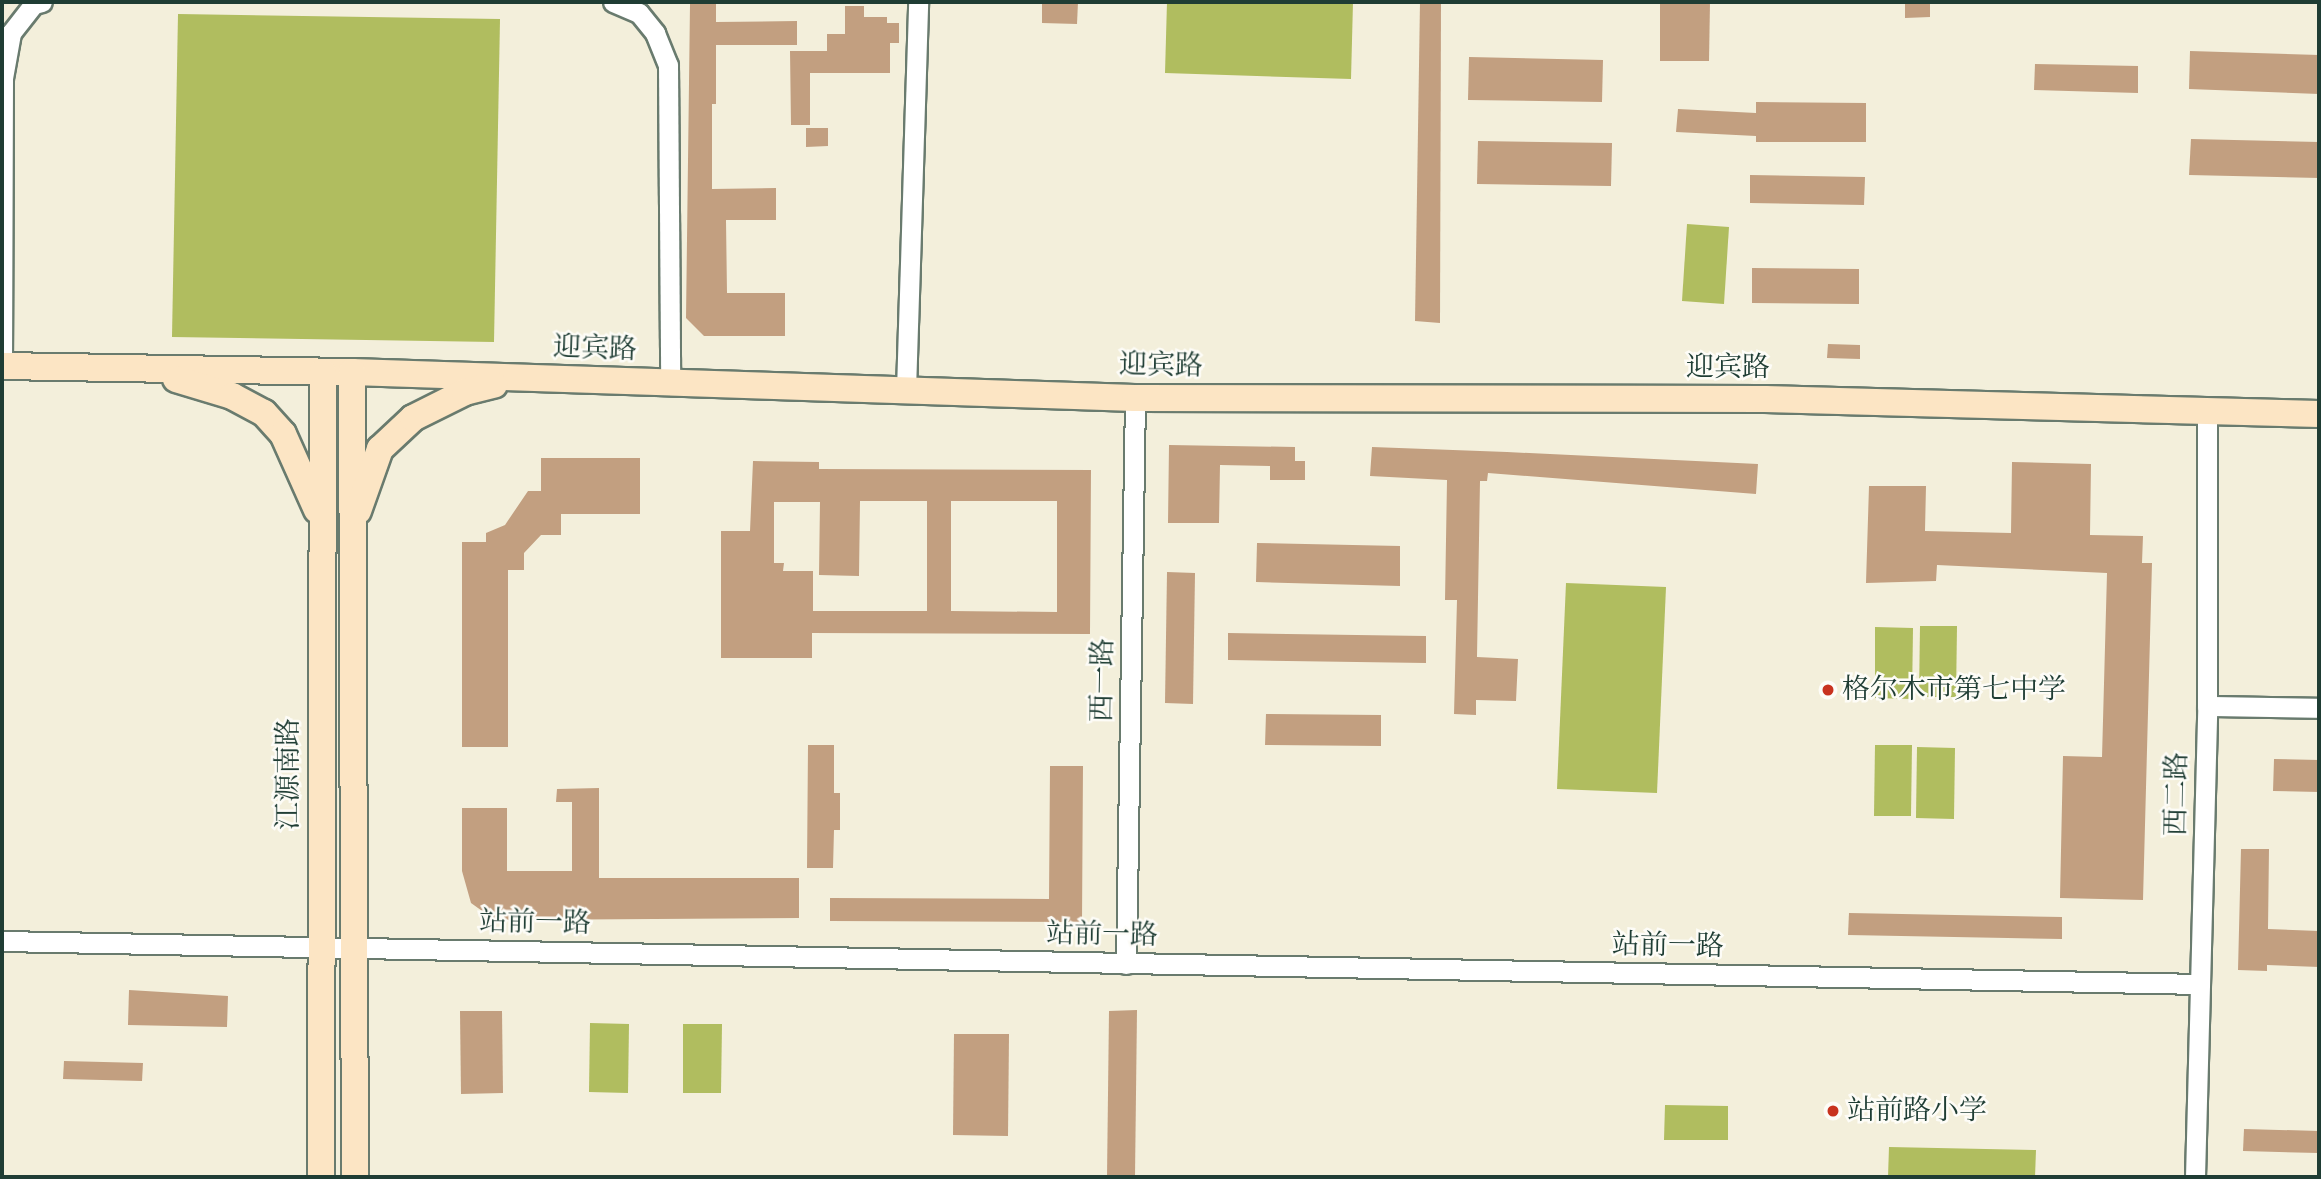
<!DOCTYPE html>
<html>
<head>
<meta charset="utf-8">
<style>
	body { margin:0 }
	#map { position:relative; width:2321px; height:1179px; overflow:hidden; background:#f3efdb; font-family:"IM FELL DW Pica","Noto Serif SC",serif }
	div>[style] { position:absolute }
	.green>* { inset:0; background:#b0bd5f }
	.building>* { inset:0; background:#c29f80 }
	.roads { filter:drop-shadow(2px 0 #697b6e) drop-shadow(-2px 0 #697b6e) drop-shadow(0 2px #697b6e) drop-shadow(0 -2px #697b6e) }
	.minor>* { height:19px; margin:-9.5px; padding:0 9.5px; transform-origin:9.5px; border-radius:9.5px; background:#fff }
	.secondary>* { height:26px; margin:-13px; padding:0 13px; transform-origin:13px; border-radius:13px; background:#fce5c4 }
	.dots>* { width:19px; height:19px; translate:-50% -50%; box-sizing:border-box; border:4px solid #fdfcf7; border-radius:50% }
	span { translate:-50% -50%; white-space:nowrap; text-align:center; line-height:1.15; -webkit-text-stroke:5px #fdfcf7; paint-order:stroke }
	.street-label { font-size:28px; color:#1f3d34 }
	.poi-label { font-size:28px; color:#1f3d34 }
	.left { translate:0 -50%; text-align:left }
	.frame { position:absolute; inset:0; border:4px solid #1f3d34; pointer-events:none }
</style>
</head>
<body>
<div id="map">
	<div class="green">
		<i style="clip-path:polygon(1167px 2px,1353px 2px,1351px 79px,1165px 73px)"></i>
		<i style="clip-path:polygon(178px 14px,500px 19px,494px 342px,172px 337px)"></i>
		<i style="clip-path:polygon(1687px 224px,1729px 227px,1724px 304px,1682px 301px)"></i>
		<i style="clip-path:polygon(1566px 583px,1666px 587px,1657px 793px,1557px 789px)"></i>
		<i style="clip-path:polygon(1920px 626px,1957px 626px,1956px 697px,1919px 697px)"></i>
		<i style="clip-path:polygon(1875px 627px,1913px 628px,1912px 699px,1875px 698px)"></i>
		<i style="clip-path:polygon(1875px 745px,1912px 745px,1911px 816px,1874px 816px)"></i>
		<i style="clip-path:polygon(1917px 747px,1955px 748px,1954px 819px,1916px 818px)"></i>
		<i style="clip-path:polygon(590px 1023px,629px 1024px,628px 1093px,589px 1092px)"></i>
		<i style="clip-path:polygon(683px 1024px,722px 1024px,721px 1093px,683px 1093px)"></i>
		<i style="clip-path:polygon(1665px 1105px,1728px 1106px,1728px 1140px,1664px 1140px)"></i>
		<i style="clip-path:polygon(1889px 1147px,2036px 1150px,2035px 1177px,1888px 1177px)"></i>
	</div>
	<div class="building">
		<i style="clip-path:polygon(1042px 2px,1078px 2px,1077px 24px,1042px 23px)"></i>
		<i style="clip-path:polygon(1420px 2px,1441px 2px,1440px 323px,1415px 321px)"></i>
		<i style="clip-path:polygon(1660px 2px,1710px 2px,1709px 61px,1660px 61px)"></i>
		<i style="clip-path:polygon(1905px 2px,1930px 2px,1930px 17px,1905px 18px)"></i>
		<i style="clip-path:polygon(716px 3px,716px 22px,797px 21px,797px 45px,716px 45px,716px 104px,712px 104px,712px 189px,776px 188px,776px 220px,726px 220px,727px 293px,785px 293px,785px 336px,704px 336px,686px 318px,690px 4px)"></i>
		<i style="clip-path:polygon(845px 6px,864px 6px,864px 17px,887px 17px,887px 23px,899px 23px,899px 43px,890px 43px,890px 73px,810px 73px,810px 125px,791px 125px,790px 51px,827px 51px,827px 34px,845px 34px)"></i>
		<i style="clip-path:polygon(2190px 51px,2319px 55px,2319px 94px,2189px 89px)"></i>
		<i style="clip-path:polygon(1469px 57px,1603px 60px,1602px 102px,1468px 100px)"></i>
		<i style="clip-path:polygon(2035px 64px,2138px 66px,2138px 93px,2034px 90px)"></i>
		<i style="clip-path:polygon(1756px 102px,1866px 103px,1866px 142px,1756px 142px,1756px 136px,1676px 132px,1678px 109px,1756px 113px)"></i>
		<i style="clip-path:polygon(806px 128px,828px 128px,828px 146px,806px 147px)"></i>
		<i style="clip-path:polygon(2191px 139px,2319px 142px,2319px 178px,2189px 175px)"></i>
		<i style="clip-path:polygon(1478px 141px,1612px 143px,1611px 186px,1477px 184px)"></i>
		<i style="clip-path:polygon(1750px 175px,1865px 177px,1864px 205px,1750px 203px)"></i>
		<i style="clip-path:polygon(1752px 268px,1859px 269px,1859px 304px,1752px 303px)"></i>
		<i style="clip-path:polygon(1828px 344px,1860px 345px,1860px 359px,1827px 358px)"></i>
		<i style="clip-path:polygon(1169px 445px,1295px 447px,1295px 461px,1305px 461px,1305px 480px,1270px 480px,1270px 466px,1220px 465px,1219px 523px,1168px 523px)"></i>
		<i style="clip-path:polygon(1372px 447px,1507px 452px,1758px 464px,1756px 494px,1488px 473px,1487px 481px,1480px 481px,1477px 657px,1518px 659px,1516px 701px,1476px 700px,1476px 715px,1454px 714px,1457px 600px,1445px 600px,1447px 480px,1370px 476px)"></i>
		<i style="clip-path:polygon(541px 458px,640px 458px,640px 514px,561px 514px,561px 535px,541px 535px,524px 553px,524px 570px,508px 570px,508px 747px,462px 747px,462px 542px,486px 542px,486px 533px,505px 525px,528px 491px,541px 491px)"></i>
		<i style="clip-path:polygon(evenodd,753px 461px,819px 462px,819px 469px,1091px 470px,1090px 634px,812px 633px,812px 658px,721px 658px,721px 531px,750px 531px,753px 461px,860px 501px,927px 501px,927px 611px,813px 611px,813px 571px,783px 571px,784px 563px,774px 563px,774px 502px,820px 502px,819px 575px,859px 576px,860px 501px,753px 461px,951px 501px,1057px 501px,1057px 612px,951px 611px,951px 501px)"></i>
		<i style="clip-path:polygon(2012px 462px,2091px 464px,2090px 535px,2143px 536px,2142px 563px,2152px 563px,2143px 900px,2060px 898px,2063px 756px,2102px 757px,2107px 573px,1937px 565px,1936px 581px,1866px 583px,1869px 486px,1926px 486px,1925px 531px,2011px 533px)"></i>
		<i style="clip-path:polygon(1257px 543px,1400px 546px,1400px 586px,1256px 582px)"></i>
		<i style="clip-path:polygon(1167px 572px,1195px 573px,1193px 704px,1165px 703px)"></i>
		<i style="clip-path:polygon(1228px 633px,1426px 636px,1426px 663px,1228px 660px)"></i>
		<i style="clip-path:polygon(1266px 714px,1381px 715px,1381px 746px,1265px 745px)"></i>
		<i style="clip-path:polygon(808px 745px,834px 745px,834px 793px,840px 793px,840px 830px,834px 830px,833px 868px,807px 868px)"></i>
		<i style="clip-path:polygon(2274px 759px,2319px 760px,2319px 792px,2273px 791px)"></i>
		<i style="clip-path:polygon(1050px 766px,1083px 766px,1082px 922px,830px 921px,830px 898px,1049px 899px)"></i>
		<i style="clip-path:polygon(599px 788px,599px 878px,799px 878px,799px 918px,508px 920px,492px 918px,471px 903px,462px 871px,462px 808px,507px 808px,507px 871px,572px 871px,572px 802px,556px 802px,557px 789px)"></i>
		<i style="clip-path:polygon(2241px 849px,2269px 849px,2268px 929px,2319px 931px,2319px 967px,2267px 965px,2267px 971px,2238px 970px)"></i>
		<i style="clip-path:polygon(1849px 913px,2062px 917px,2062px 939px,1848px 935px)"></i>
		<i style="clip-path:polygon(129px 990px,228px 996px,227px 1027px,128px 1025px)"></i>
		<i style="clip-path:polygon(1137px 1010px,1135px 1177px,1107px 1177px,1109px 1011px)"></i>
		<i style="clip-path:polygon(460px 1011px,502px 1011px,503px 1093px,461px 1094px)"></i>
		<i style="clip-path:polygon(954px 1034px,1009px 1034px,1008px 1136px,953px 1135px)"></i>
		<i style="clip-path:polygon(64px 1061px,143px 1063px,142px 1081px,63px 1079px)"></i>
		<i style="clip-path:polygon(2244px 1129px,2319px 1131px,2318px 1153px,2243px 1151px)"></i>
	</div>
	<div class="roads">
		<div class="minor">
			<i style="left:613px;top:2px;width:28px;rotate:23deg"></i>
			<i style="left:639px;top:13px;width:26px;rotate:51deg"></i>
			<i style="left:655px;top:33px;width:35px;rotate:68deg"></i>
			<i style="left:668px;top:65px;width:317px;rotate:89.6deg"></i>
			<i style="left:2px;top:366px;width:288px;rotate:-89.8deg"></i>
			<i style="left:3px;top:78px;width:46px;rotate:-79.9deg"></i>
			<i style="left:11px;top:33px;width:37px;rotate:-52deg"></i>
			<i style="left:34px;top:4px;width:8px;rotate:-14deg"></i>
			<i style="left:906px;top:390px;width:388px;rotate:-88.2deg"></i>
			<i style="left:2207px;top:706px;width:112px;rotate:1deg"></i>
			<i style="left:2px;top:941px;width:2198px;rotate:1.12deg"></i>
			<i style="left:1126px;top:964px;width:566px;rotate:-89.09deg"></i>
			<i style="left:2195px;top:1177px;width:471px;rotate:-88.5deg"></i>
			<i style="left:2207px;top:706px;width:294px;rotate:-90deg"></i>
		</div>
		<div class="secondary">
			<i style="left:2px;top:366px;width:350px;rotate:1deg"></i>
			<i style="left:352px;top:372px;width:783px;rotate:1.9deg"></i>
			<i style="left:1135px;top:398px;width:630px;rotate:0.09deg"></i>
			<i style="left:1765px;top:399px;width:554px;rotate:1.55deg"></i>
			<i style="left:352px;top:372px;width:805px;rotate:89.79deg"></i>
			<i style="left:176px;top:379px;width:59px;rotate:16.9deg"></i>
			<i style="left:232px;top:396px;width:36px;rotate:28deg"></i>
			<i style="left:264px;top:413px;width:28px;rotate:48deg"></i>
			<i style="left:283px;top:434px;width:83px;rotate:65.9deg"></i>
			<i style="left:358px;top:511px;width:66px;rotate:-70.5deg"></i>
			<i style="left:380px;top:449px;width:45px;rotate:-43.2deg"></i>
			<i style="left:413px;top:418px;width:58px;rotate:-26.6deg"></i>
			<i style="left:465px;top:392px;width:30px;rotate:-14deg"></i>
			<i style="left:321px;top:1177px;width:805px;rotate:-89.86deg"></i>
		</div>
	</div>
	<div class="dots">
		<i style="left:1828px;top:690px;background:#c8321e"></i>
		<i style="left:1833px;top:1111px;background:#c8321e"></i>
	</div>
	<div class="street-label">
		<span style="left:595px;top:349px;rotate:2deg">迎宾路</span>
		<span style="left:1161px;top:366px;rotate:1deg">迎宾路</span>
		<span style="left:1728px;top:368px">迎宾路</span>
		<span style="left:1103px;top:680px;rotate:-89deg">西一路</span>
		<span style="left:289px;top:774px;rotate:-90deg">江源南路</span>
		<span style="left:2177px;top:794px;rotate:-89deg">西二路</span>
		<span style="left:535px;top:923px;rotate:1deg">站前一路</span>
		<span style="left:1102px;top:935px;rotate:1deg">站前一路</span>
		<span style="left:1668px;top:946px;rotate:1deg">站前一路</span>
	</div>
	<div class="poi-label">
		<span class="left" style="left:1842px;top:690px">格尔木市第七中学</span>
		<span class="left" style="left:1847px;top:1111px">站前路小学</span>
	</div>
	<div class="frame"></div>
</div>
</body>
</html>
